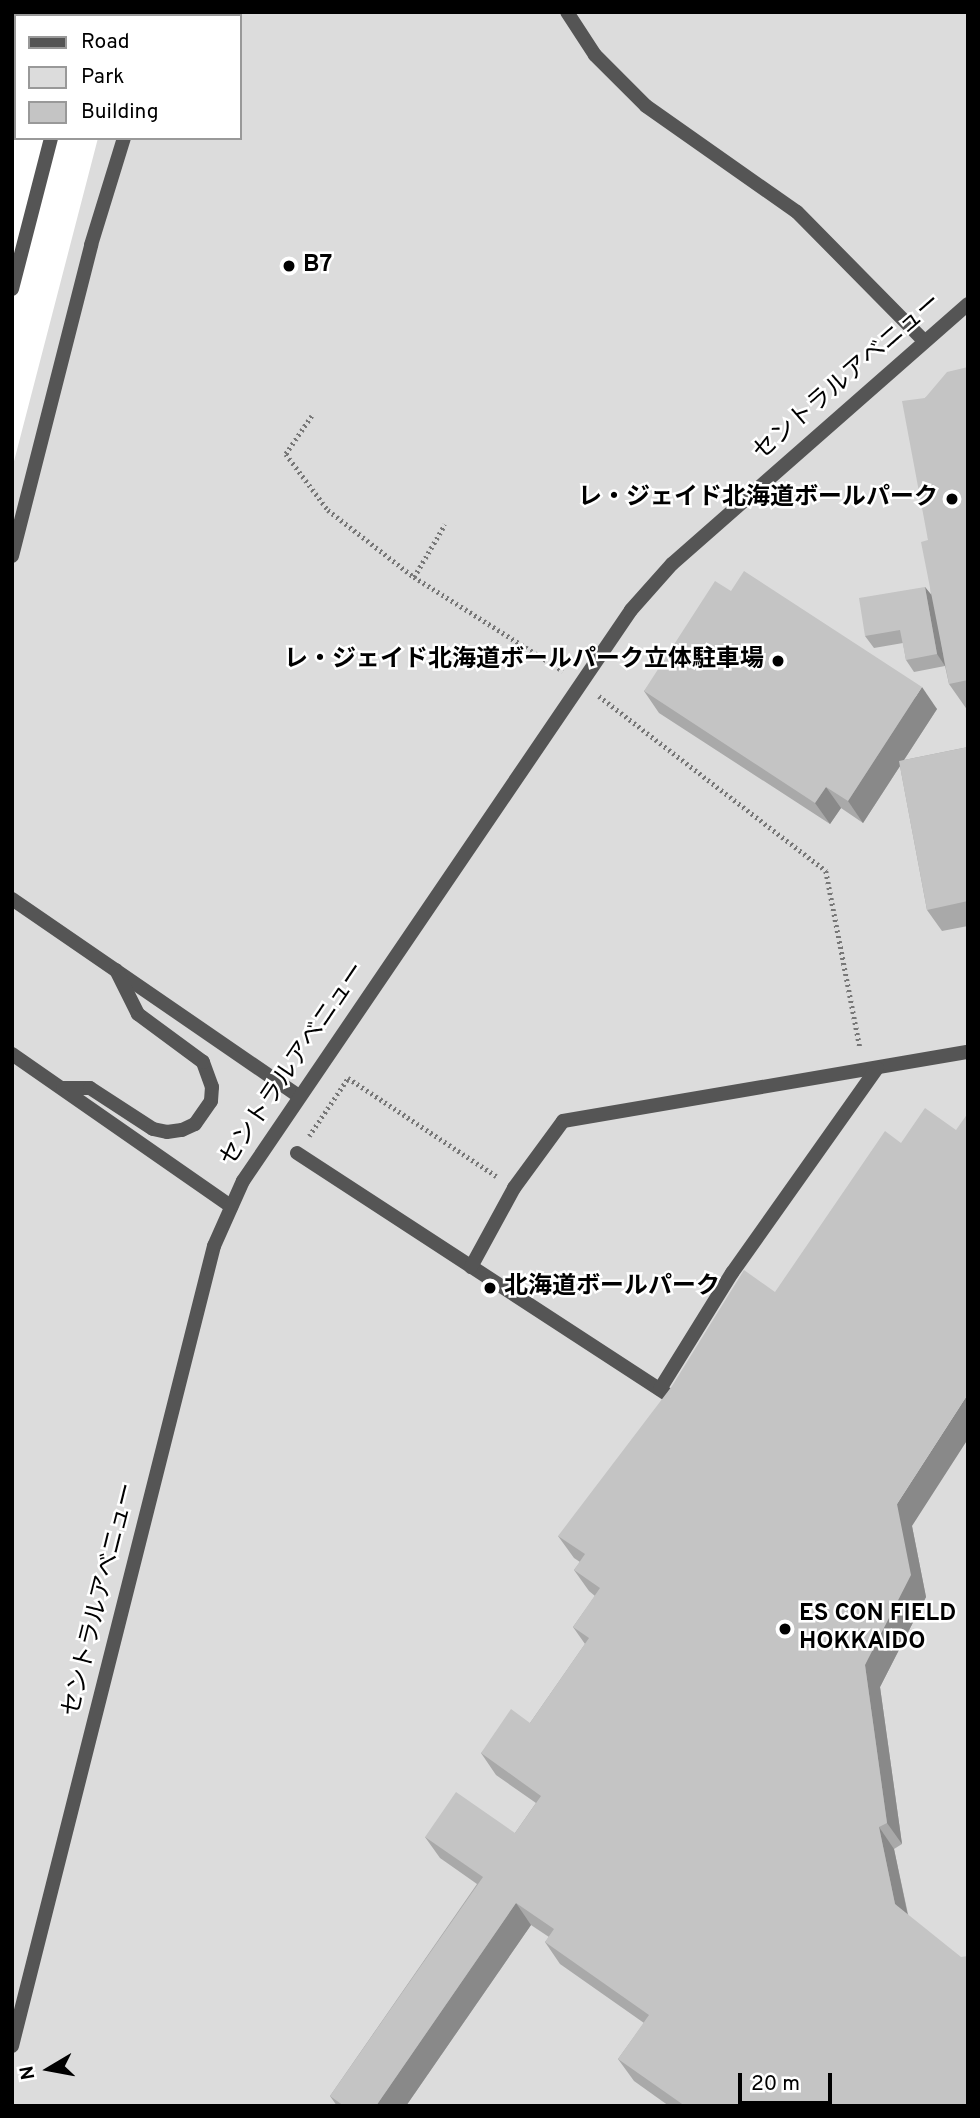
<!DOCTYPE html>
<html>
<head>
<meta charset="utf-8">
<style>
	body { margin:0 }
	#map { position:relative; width:980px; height:2118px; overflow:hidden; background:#fff; font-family:Overpass,"Noto Sans JP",sans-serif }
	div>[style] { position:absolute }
	.green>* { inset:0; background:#dcdcdc }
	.path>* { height:4.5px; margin-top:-2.25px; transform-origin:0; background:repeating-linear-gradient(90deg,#777 0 2px,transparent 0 5.5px) }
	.service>* { height:14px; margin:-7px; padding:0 7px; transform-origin:7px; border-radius:7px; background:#555 }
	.pedestrian>* { height:14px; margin:-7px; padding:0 7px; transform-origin:7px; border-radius:7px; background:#555 }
	.tertiary>* { height:14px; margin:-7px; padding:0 7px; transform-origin:7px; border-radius:7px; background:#555 }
	.wall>* { inset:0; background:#a9a9a9 }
	.shaded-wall>* { inset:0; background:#898989 }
	.building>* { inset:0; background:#c4c4c4 }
	.dots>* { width:19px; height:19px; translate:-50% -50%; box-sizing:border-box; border:4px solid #fff; border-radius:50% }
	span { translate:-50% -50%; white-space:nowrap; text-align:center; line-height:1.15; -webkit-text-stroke:5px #fff; paint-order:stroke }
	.poi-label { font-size:24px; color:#000; font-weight:700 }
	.left { translate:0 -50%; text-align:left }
	.right { translate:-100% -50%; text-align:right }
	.street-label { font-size:24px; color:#000 }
	.frame { position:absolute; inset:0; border:14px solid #000; pointer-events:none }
	.legend { position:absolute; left:14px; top:14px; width:228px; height:126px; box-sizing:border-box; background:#fff; border:2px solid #999; margin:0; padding:9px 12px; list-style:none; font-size:21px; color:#000 }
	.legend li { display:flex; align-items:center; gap:14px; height:35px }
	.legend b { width:35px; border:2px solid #999 }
	.north { position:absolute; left:14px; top:2034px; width:70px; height:70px; -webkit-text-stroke:5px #fff; paint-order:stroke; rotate:260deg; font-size:19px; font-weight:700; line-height:28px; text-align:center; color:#000 }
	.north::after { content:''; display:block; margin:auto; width:24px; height:32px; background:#000; clip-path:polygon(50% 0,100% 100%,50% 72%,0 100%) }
	.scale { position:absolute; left:738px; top:2073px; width:94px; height:32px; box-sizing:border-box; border:4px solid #000; border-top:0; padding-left:9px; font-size:21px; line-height:24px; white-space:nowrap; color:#000; -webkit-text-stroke:5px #fff; paint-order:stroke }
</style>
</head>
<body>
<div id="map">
	<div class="green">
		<i style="clip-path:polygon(142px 12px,968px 12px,968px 2106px,12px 2106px,12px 469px,98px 138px,240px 138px,240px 16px,141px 16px)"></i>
	</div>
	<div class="path">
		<i style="left:312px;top:416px;width:46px;rotate:124.4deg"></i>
		<i style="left:286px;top:454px;width:70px;rotate:53.1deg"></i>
		<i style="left:328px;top:510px;width:109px;rotate:37.9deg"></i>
		<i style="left:414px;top:577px;width:176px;rotate:32.2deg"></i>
		<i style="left:414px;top:577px;width:61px;rotate:-59.7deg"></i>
		<i style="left:599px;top:696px;width:287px;rotate:37.6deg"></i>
		<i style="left:826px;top:871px;width:180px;rotate:79.1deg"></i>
		<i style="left:309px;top:1136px;width:70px;rotate:-56.1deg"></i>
		<i style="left:348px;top:1078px;width:178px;rotate:33.5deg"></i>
	</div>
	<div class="service">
		<i style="left:567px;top:12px;width:51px;rotate:56.9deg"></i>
		<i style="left:595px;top:55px;width:72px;rotate:45deg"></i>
		<i style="left:646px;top:106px;width:184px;rotate:35.1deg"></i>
		<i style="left:797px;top:212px;width:181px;rotate:45.4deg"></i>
		<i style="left:166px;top:16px;width:4px;rotate:-76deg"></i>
		<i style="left:211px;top:16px;width:4px;rotate:-63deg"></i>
		<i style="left:12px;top:556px;width:321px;rotate:-75.7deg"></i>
		<i style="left:91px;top:245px;width:112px;rotate:-72.9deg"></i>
		<i style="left:12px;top:899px;width:348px;rotate:34.5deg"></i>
		<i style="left:12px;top:1054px;width:267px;rotate:34.8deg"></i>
		<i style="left:63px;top:1088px;width:27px"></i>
		<i style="left:90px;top:1088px;width:75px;rotate:33.1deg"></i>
		<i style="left:153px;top:1129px;width:14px;rotate:12deg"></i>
		<i style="left:167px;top:1132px;width:15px;rotate:-8deg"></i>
		<i style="left:182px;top:1130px;width:14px;rotate:-25deg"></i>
		<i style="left:195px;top:1124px;width:28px;rotate:-55deg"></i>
		<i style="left:211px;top:1101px;width:14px;rotate:-86deg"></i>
		<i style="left:212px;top:1087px;width:27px;rotate:-110deg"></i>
		<i style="left:203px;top:1062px;width:81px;rotate:-143.6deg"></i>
		<i style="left:138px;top:1014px;width:49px;rotate:-116.6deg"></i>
		<i style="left:12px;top:2046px;width:825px;rotate:-75.83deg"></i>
		<i style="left:214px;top:1246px;width:71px;rotate:-66deg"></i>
		<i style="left:243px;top:1181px;width:690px;rotate:-55.8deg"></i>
		<i style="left:631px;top:610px;width:62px;rotate:-48.3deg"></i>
		<i style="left:672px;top:564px;width:394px;rotate:-41.3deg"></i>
	</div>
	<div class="pedestrian">
		<i style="left:297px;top:1153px;width:458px;rotate:33.1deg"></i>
		<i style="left:471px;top:1267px;width:90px;rotate:-61.4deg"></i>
		<i style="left:514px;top:1188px;width:83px;rotate:-53.8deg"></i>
		<i style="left:563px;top:1121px;width:411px;rotate:-9.7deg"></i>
		<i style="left:660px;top:1389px;width:137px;rotate:-58.2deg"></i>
		<i style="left:732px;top:1273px;width:251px;rotate:-54.7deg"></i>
	</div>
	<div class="tertiary">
		<i style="left:43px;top:16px;width:4px;rotate:-76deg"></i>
		<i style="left:93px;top:16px;width:4px;rotate:-76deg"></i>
		<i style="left:12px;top:103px;width:11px;rotate:-68deg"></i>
		<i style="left:12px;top:289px;width:156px;rotate:-75.5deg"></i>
	</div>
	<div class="wall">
		<i style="clip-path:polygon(968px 367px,968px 711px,949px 684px,945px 666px,914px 672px,906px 660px,903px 643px,874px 648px,865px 636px,925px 587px,931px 595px,928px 540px,925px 398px)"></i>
		<i style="clip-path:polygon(731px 591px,937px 709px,904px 760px,968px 747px,968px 926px,942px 931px,927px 910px,900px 766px,863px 823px,841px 808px,830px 824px,659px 713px,644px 691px)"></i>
		<i style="clip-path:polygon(912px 1526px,926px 1597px,880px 1687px,902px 1844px,894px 1849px,908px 1914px,968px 2106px,669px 2106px,634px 2081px,618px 2059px,644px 2023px,560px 1964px,545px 1942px,549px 1937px,531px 1925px,406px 2106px,337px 2106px,330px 2096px,477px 1884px,440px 1858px,425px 1837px,515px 1833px,536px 1803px,496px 1775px,481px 1753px,530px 1723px,585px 1644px,573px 1627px,595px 1596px,589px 1591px,574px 1570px,580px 1562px,574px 1558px,558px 1536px)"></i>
	</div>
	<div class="shaded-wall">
		<i style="clip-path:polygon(925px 587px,934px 598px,945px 666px,937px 654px)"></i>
		<i style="clip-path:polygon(922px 687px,937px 709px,863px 823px,848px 801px)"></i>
		<i style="clip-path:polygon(826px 787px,841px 808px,830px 824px,815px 803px)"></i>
		<i style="clip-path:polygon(968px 1394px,968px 1439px,912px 1526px,926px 1597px,880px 1687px,902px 1844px,887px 1823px,865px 1665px,897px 1504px)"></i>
		<i style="clip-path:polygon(879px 1827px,894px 1849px,910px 1926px,895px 1904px)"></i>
		<i style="clip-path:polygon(516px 1903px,531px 1925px,406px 2106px,376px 2106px)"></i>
	</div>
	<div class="building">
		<i style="clip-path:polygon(968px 367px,968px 680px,949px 684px,921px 542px,928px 540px,902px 401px,925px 398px,947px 372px)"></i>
		<i style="clip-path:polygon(744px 571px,922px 687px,848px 801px,826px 787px,815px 803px,644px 691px,715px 581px,731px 591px)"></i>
		<i style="clip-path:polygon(925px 587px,937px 654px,906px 660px,900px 630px,865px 636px,859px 598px)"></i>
		<i style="clip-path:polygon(968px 747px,968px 901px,927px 910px,899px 761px)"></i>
		<i style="clip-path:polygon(925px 1108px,956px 1130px,968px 1113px,968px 1394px,897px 1504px,911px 1575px,865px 1665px,887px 1823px,879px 1827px,895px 1904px,961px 1957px,968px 1956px,968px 2106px,685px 2106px,618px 2059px,649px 2015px,545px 1942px,554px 1929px,516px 1903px,376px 2106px,344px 2106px,330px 2096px,483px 1877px,425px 1837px,456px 1792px,515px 1833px,541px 1796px,481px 1753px,511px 1709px,530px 1723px,589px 1638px,573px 1627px,600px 1588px,574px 1570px,585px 1554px,558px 1536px,672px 1386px,744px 1270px,775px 1292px,885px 1131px,901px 1143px)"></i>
	</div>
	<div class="dots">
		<i style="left:289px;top:266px;background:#000"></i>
		<i style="left:952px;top:499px;background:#000"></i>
		<i style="left:778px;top:661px;background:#000"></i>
		<i style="left:490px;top:1288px;background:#000"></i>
		<i style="left:785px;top:1629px;background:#000"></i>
	</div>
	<div class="poi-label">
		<span class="left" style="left:303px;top:266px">B7</span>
		<span class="right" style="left:938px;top:499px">レ・ジェイド北海道ボールパーク</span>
		<span class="right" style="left:764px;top:661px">レ・ジェイド北海道ボールパーク立体駐車場</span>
		<span class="left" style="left:504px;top:1288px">北海道ボールパーク</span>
		<span class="left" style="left:799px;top:1629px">ES CON FIELD<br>HOKKAIDO</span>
	</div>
	<div class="street-label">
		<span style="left:848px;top:378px;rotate:-41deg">セントラルアベニュー</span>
		<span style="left:294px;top:1065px;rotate:-56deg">セントラルアベニュー</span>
		<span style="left:101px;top:1600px;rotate:-76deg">セントラルアベニュー</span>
	</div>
	<div class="frame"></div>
	<ul class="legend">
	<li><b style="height:9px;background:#555"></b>Road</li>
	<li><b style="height:19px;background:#dcdcdc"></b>Park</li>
	<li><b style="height:19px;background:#c4c4c4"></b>Building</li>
	</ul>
	<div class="north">N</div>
	<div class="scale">20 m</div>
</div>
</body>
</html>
